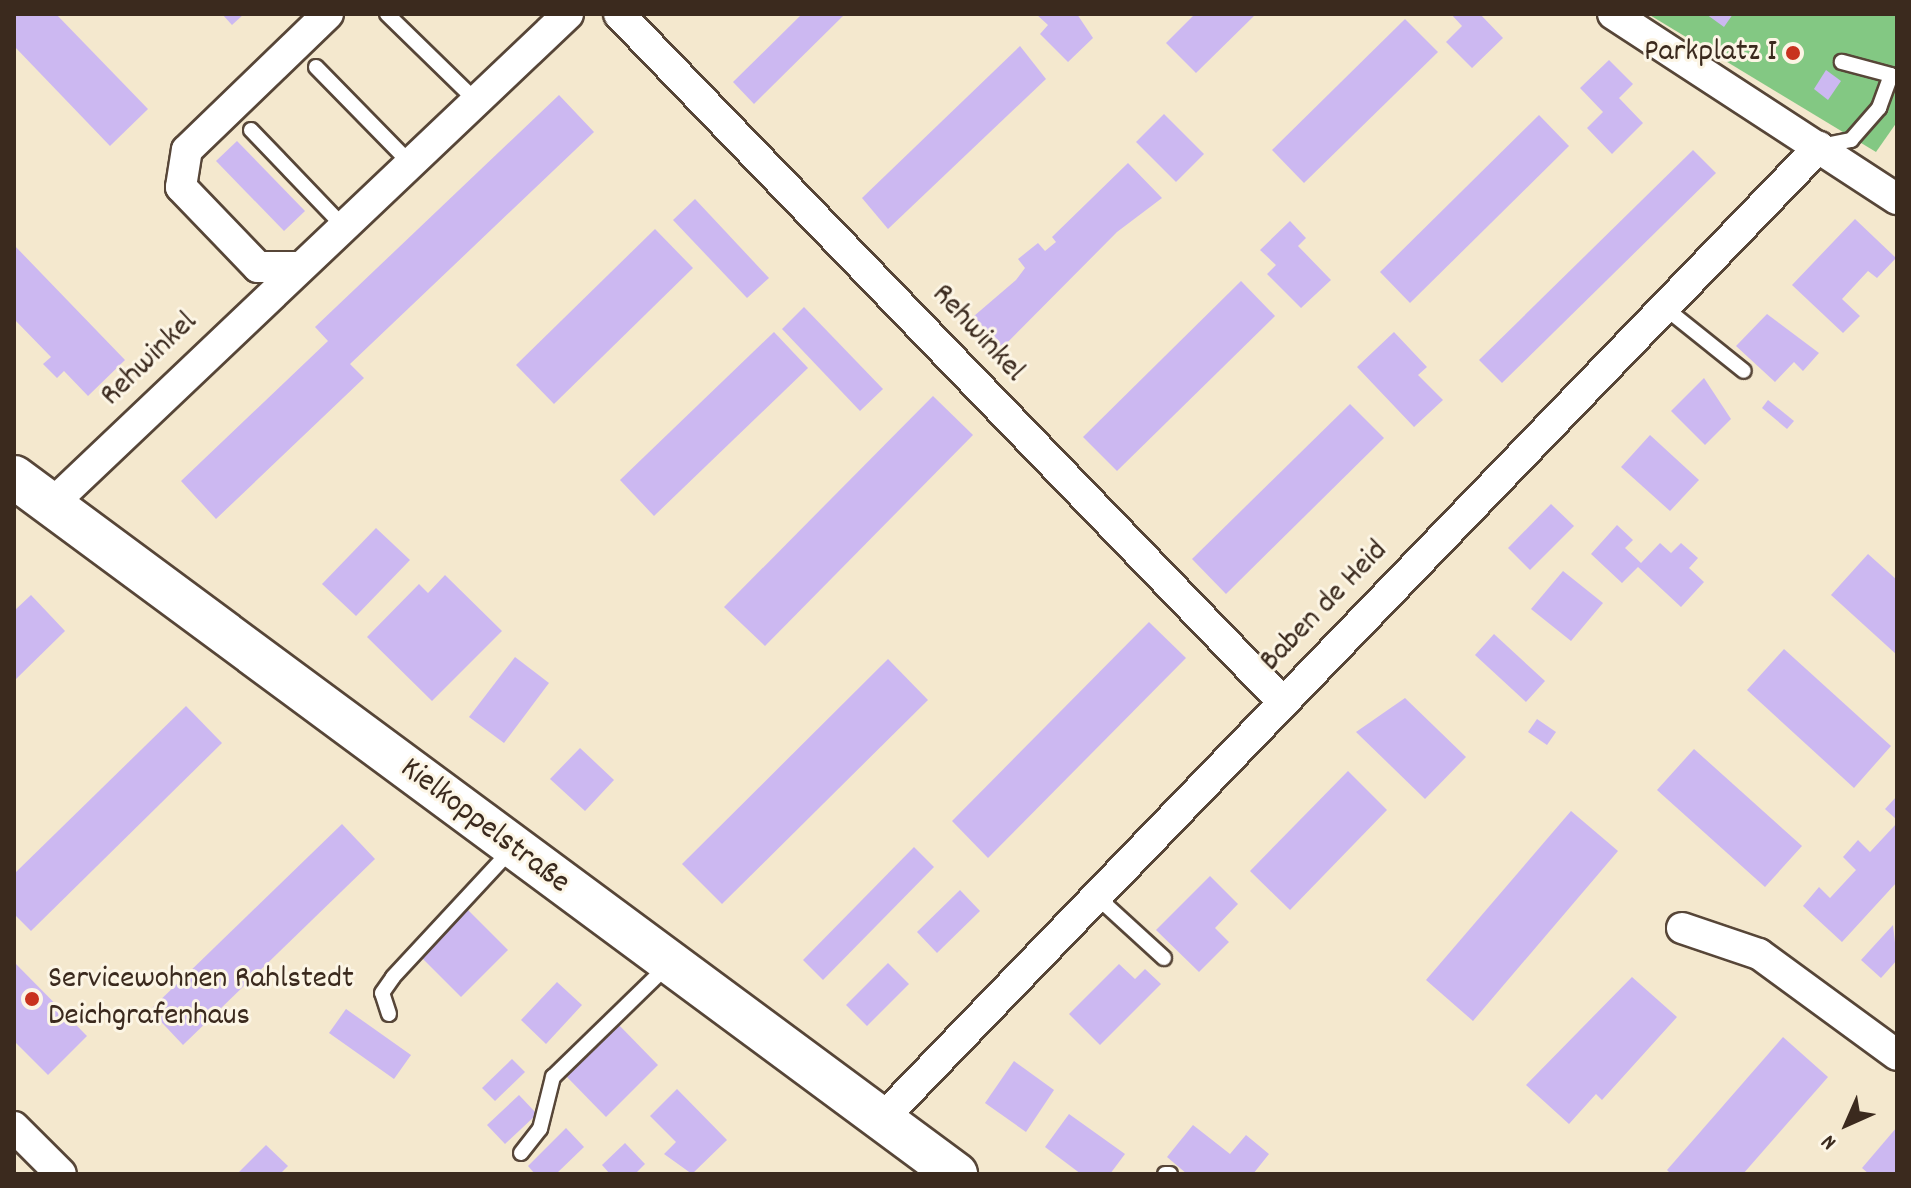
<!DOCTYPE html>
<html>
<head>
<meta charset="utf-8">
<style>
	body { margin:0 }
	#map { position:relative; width:1911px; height:1188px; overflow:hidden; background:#f4e8ce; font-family:Dekko,sans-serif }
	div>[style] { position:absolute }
	.green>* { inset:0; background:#83c883 }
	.building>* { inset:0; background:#ccb8f1 }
	.roads { filter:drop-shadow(2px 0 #574638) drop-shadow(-2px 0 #574638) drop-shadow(0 2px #574638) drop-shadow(0 -2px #574638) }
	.lane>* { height:14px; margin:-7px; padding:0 7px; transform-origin:7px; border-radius:7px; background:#fff }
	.street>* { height:30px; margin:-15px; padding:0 15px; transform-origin:15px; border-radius:15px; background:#fff }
	.secondary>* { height:42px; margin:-21px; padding:0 21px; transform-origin:21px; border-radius:21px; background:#fff }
	.dots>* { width:22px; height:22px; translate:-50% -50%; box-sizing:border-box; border:4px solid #fcf5e5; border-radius:50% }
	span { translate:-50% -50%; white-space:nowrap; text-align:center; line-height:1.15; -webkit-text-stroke:6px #fcf5e5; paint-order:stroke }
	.poi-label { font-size:32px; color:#3b2a1e }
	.right { translate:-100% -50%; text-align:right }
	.left { translate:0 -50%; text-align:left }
	.street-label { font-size:32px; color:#3b2a1e }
	.frame { position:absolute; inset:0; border:16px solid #3b2a1e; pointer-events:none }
	.north { position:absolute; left:1807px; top:1084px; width:80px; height:80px; -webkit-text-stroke:6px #fcf5e5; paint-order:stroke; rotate:225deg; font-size:22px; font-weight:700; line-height:32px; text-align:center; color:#3b2a1e }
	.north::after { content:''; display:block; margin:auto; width:28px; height:36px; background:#3b2a1e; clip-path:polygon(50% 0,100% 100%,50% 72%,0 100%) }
</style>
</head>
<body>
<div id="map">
	<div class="green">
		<i style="clip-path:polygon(1648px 14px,1897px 14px,1897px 122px,1876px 152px)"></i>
	</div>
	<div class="building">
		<i style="clip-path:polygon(14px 14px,56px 14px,148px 109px,110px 146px,14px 46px)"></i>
		<i style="clip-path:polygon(222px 14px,244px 14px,232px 25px)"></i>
		<i style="clip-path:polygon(802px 14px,845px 14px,754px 104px,733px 82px)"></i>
		<i style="clip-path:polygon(1036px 14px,1077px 14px,1093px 38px,1068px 62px,1040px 34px,1048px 25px)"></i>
		<i style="clip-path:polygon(1195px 14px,1256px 14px,1196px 73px,1166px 43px)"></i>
		<i style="clip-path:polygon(1451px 14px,1480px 14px,1503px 38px,1472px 68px,1446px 42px,1462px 26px)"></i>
		<i style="clip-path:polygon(1706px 14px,1733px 14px,1724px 27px)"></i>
		<i style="clip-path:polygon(1405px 19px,1438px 52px,1304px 183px,1272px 150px)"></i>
		<i style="clip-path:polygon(1020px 46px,1046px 79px,888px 229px,862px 198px)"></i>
		<i style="clip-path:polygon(1609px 60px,1633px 84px,1619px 98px,1643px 123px,1612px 154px,1587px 128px,1603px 112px,1580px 88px)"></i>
		<i style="clip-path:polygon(1826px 70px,1841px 81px,1828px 100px,1814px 89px)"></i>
		<i style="clip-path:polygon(559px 95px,594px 132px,350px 364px,364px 378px,216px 519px,181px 481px,328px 341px,315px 327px)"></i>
		<i style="clip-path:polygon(1164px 114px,1204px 154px,1176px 182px,1136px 142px)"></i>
		<i style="clip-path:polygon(1539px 115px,1569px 146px,1410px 303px,1380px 272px)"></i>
		<i style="clip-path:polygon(237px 141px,305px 211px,284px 231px,216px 161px)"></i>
		<i style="clip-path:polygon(1693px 150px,1716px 173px,1502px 383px,1479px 360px)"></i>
		<i style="clip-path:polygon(1128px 163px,1162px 198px,1117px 232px,1001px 349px,974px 316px,1016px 280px,1025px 268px,1018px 259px,1038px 243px,1045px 251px,1056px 242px,1052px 237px)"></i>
		<i style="clip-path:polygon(695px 199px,769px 278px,747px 298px,673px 220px)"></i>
		<i style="clip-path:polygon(1855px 219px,1896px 258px,1877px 278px,1868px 271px,1842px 299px,1860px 316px,1843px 333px,1792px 285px)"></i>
		<i style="clip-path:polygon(1290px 221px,1306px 238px,1298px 246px,1331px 280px,1301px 308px,1267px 274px,1276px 265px,1260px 250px)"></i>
		<i style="clip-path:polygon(655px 229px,693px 268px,554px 404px,516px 365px)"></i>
		<i style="clip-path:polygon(14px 245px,125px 360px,88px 396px,64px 371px,57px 378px,43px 364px,51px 357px,14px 319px)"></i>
		<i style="clip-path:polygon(1241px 281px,1275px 316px,1117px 471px,1083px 437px)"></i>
		<i style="clip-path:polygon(804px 307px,883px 389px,860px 411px,782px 329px)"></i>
		<i style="clip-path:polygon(1767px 314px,1819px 353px,1803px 371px,1794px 362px,1775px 382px,1736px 346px)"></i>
		<i style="clip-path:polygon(774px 332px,808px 368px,654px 516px,620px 480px)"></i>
		<i style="clip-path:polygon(1394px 332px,1427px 367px,1418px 375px,1443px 400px,1414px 427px,1357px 367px)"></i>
		<i style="clip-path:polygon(1704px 378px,1731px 419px,1705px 445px,1671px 411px)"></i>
		<i style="clip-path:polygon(933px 396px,973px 435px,765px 646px,724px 607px)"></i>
		<i style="clip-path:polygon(1768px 400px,1794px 421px,1787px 429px,1762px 408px)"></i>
		<i style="clip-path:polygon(1350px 404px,1384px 438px,1226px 594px,1192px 559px)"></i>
		<i style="clip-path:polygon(1650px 435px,1699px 480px,1670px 511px,1621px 467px)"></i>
		<i style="clip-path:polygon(1551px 504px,1574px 526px,1530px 570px,1508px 548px)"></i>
		<i style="clip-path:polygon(1617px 525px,1633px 540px,1625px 548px,1641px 563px,1660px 543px,1671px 553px,1681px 543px,1698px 558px,1689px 568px,1704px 582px,1681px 607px,1638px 567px,1622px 583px,1591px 554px)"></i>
		<i style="clip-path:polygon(376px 528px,410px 560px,356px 616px,322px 584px)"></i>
		<i style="clip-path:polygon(1868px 554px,1897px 580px,1897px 655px,1831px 595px)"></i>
		<i style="clip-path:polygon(1563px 571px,1603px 603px,1571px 641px,1531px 609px)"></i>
		<i style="clip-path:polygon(445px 575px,502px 631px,432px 701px,367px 637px,419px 584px,428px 593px)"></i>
		<i style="clip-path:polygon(31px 595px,65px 631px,14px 681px,14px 611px)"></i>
		<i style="clip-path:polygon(1149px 622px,1186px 658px,988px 858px,952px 821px)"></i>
		<i style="clip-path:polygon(1494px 634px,1545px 681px,1526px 702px,1475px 655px)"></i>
		<i style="clip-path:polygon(1784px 649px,1891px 746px,1854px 788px,1747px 690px)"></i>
		<i style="clip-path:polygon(515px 657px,549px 683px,504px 743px,469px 717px)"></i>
		<i style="clip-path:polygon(888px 659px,928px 700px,722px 904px,682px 864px)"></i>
		<i style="clip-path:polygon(1405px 698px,1466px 757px,1425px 799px,1356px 732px)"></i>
		<i style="clip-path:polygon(186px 706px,222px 743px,31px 931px,14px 914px,14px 874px)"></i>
		<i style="clip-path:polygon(1537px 719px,1556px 732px,1547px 745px,1528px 732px)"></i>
		<i style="clip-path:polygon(580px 748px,614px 780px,585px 811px,550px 779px)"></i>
		<i style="clip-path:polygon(1694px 749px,1802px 846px,1765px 887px,1657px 790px)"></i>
		<i style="clip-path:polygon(1348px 771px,1387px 810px,1290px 910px,1250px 871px)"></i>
		<i style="clip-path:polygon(1897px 796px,1897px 820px,1885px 809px)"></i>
		<i style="clip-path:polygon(1571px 811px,1618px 851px,1473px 1021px,1426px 980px)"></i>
		<i style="clip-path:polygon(1897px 823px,1897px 882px,1842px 942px,1803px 906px,1819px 887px,1830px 898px,1856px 870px,1843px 857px,1858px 840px,1870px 852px)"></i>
		<i style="clip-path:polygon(342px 824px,375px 859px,183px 1045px,150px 1010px)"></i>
		<i style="clip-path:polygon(914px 847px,934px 867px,823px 980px,803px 960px)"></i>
		<i style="clip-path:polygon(1210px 876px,1238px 904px,1215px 928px,1229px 942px,1199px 972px,1156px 930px)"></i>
		<i style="clip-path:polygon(960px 890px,980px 911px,937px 953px,917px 932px)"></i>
		<i style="clip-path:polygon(467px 909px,508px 950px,461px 997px,420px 956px)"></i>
		<i style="clip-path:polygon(1893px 925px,1897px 960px,1881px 978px,1861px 960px)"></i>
		<i style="clip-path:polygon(14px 962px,87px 1036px,48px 1075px,14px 1041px)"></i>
		<i style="clip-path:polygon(888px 963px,909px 984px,867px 1026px,846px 1005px)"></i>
		<i style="clip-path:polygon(1119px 964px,1135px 979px,1145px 969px,1161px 984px,1100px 1045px,1069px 1014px)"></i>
		<i style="clip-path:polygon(1632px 977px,1677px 1017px,1602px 1100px,1596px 1094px,1569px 1124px,1526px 1085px)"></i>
		<i style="clip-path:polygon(557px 982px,582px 1005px,546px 1044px,521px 1020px)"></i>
		<i style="clip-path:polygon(346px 1009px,411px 1055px,394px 1079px,329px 1033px)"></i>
		<i style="clip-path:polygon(617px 1023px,658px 1065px,606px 1117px,565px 1075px)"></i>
		<i style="clip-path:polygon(1783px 1037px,1828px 1077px,1743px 1174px,1671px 1174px,1667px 1170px)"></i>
		<i style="clip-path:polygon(512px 1059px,525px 1072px,495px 1101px,482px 1088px)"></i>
		<i style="clip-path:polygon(1014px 1061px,1054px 1090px,1026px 1132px,985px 1103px)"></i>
		<i style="clip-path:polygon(677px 1089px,727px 1140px,692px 1174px,664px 1154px,676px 1142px,650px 1116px)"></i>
		<i style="clip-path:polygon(519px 1095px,537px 1114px,505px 1144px,487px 1125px)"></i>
		<i style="clip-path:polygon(1069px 1114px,1125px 1154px,1110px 1174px,1081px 1174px,1045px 1147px)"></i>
		<i style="clip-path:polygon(1193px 1125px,1230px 1154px,1246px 1135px,1269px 1154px,1253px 1174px,1187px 1174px,1167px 1157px)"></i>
		<i style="clip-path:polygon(1897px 1127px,1897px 1174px,1869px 1174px,1862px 1168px)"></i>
		<i style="clip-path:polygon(566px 1128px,584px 1147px,556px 1174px,535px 1174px,528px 1166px)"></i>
		<i style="clip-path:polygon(625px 1143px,645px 1164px,635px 1174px,610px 1174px,602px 1165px)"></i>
		<i style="clip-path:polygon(266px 1145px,288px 1166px,280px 1174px,237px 1174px)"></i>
	</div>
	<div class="roads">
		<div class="lane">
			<i style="left:387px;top:14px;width:124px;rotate:44.3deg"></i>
			<i style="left:316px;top:67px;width:134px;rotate:45.6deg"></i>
			<i style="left:251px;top:130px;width:133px;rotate:46.2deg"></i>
			<i style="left:1820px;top:146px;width:32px;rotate:-11deg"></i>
			<i style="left:1851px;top:140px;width:43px;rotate:-48.8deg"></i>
			<i style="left:1879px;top:108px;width:35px;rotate:-70deg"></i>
			<i style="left:1891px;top:75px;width:51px;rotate:-165.1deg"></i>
			<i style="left:1664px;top:307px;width:102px;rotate:38.7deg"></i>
			<i style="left:1096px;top:896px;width:92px;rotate:42.4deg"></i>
			<i style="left:389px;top:1014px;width:22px;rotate:-108deg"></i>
			<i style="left:382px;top:993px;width:19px;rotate:-55deg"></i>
			<i style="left:393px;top:977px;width:175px;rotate:-47.1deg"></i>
			<i style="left:521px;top:1153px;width:31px;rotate:-52deg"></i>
			<i style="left:540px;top:1129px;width:54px;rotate:-76deg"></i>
			<i style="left:553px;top:1077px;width:159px;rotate:-44.2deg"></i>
			<i style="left:1165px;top:1174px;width:5px"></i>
		</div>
		<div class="street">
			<i style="left:619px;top:14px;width:956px;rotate:46.02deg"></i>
			<i style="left:1613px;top:14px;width:339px;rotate:33.1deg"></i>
			<i style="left:300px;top:267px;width:42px;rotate:180deg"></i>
			<i style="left:258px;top:267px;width:111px;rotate:-133.9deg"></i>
			<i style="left:181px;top:187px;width:37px;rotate:-81deg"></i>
			<i style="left:187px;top:150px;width:196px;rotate:-44deg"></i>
			<i style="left:51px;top:505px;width:713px;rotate:-43.52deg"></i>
			<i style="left:1682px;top:928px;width:81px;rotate:18.7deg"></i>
			<i style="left:1759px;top:954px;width:171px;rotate:36.2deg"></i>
			<i style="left:883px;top:1118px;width:1349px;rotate:-46.05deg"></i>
			<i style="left:14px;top:1127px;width:66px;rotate:45deg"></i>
		</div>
		<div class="secondary">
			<i style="left:14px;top:477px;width:1172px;rotate:36.5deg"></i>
		</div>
	</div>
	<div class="dots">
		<i style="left:1793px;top:53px;background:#c8321e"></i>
		<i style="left:32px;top:999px;background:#c8321e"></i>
	</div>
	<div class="poi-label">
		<span class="right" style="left:1777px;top:53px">Parkplatz I</span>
		<span class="left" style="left:48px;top:999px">Servicewohnen Rahlstedt<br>Deichgrafenhaus</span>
	</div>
	<div class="street-label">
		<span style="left:977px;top:334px;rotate:47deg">Rehwinkel</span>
		<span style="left:150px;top:360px;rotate:-44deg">Rehwinkel</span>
		<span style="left:1325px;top:607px;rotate:-46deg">Baben de Heid</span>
		<span style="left:484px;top:827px;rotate:37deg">Kielkoppelstraße</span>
	</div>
	<div class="frame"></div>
	<div class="north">N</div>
</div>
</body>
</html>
